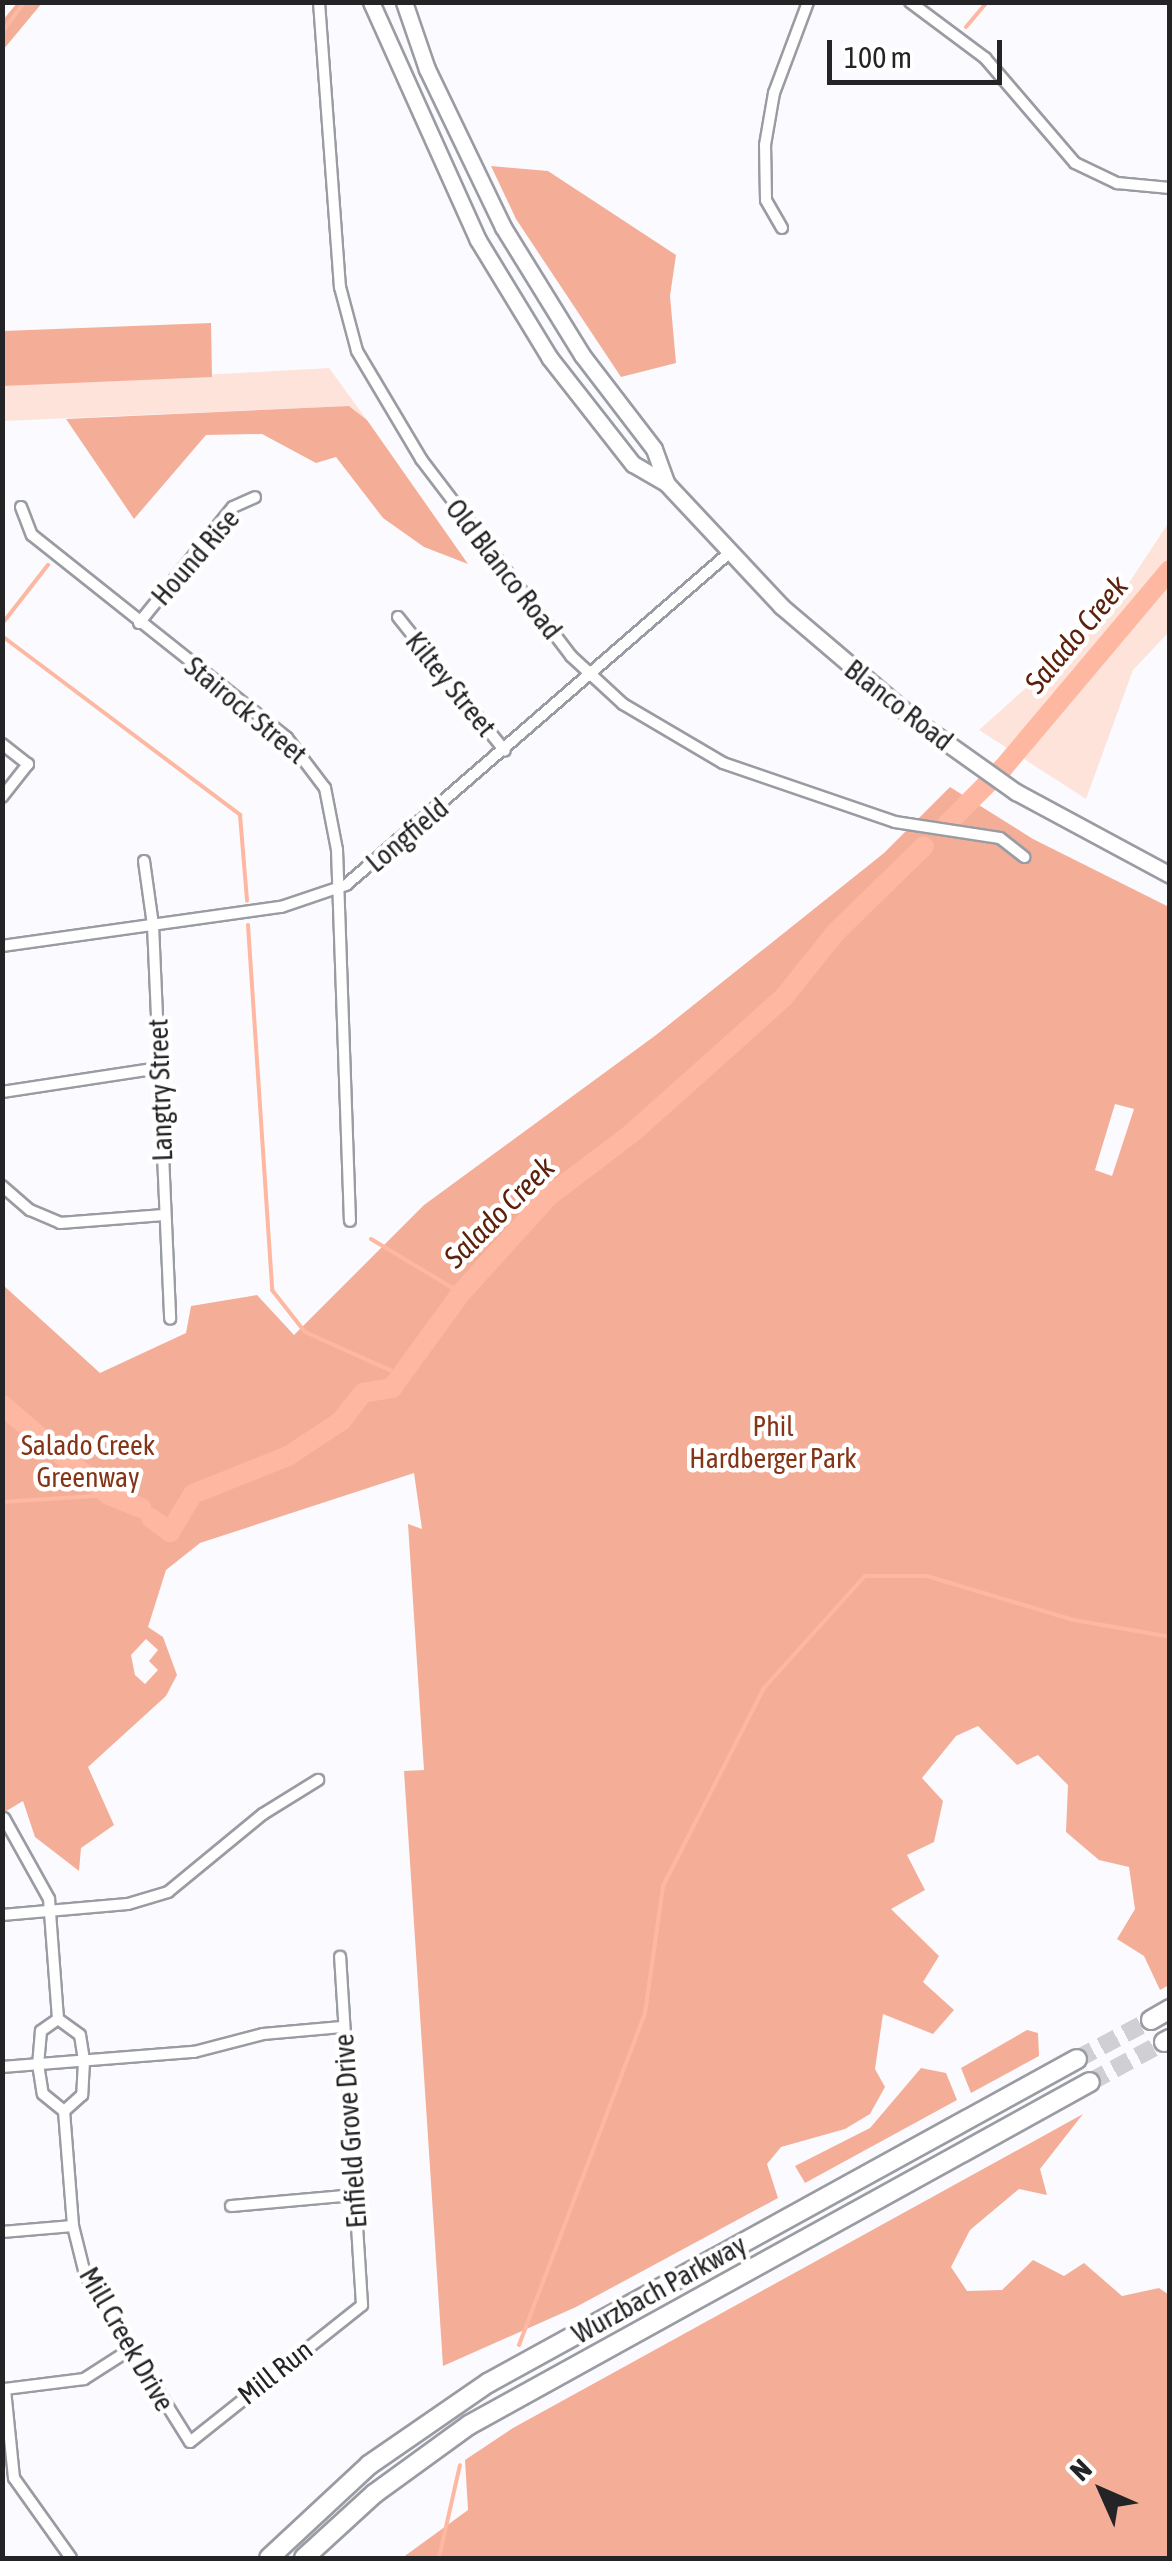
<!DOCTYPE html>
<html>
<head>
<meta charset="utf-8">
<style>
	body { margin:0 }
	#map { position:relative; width:1172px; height:2561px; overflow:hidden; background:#fbfbff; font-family:"Asap Condensed",sans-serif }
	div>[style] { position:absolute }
	.green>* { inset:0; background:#fee3da }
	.forest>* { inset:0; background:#f4ae97 }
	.stream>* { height:4px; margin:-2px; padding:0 2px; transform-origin:2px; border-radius:2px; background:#feb8a1 }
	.river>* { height:20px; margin:-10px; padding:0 10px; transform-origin:10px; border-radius:10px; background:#feb8a1 }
	.motorway-tunnel>* { height:18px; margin-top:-9px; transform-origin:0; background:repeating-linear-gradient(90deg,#d0d0d4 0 18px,transparent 0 27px) }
	.roads { filter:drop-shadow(2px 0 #9a9ca3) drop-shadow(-2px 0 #9a9ca3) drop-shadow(0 2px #9a9ca3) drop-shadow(0 -2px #9a9ca3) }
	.minor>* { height:10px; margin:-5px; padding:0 5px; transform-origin:5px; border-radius:5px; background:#fff }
	.primary>* { height:15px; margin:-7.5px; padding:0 7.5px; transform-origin:7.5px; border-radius:7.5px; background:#fff }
	.motorway>* { height:18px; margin:-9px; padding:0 9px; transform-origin:9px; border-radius:9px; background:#fff }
	span { translate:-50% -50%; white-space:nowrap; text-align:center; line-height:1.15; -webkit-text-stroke:9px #fff; paint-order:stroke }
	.street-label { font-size:28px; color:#242427 }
	.park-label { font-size:28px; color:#843417 }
	.water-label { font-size:30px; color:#5d210b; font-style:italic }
	.frame { position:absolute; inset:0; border:5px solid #242427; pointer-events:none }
	.north { position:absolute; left:1052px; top:2441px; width:100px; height:100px; -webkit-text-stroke:8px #fff; paint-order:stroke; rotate:315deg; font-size:28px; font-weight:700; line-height:40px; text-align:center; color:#242427 }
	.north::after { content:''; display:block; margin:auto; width:35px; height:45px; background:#242427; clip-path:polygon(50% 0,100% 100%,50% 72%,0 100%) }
	.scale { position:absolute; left:827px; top:40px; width:175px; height:45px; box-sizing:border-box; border:5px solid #242427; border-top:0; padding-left:12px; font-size:30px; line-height:35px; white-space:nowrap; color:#242427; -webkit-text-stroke:8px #fff; paint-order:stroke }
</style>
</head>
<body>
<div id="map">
	<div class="green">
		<i style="clip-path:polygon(329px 368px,367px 420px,349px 406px,3px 421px,2px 386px)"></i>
		<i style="clip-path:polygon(1169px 522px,1169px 632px,1133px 670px,1086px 799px,979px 730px,1109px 613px)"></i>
	</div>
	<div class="forest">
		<i style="clip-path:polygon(17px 3px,42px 3px,3px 50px,3px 20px)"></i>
		<i style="clip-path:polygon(491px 166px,548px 171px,676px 255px,670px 296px,676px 363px,621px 377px,516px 219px)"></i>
		<i style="clip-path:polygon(211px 323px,212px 377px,3px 386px,3px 331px)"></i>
		<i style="clip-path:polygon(349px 406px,367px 420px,468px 564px,424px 547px,383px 518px,336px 457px,316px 463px,262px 434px,206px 435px,134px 519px,66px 419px)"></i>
		<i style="clip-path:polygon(evenodd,950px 787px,1033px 839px,1169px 907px,1169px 1985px,1160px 1990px,1144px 1956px,1117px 1939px,1135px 1909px,1129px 1867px,1099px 1860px,1066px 1832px,1068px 1785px,1038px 1755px,1017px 1765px,978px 1726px,956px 1736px,922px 1778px,943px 1801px,934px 1842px,907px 1855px,925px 1890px,891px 1909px,939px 1956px,923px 1982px,954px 2010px,933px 2034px,883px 2014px,875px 2069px,885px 2087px,870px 2114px,845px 2129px,781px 2147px,767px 2164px,778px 2198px,576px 2307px,443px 2366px,404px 1771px,424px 1770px,408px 1524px,422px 1529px,414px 1473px,200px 1543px,166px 1570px,148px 1627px,163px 1637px,177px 1675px,166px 1696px,88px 1767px,114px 1825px,81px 1848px,79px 1871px,35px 1837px,23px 1801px,3px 1813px,3px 1285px,100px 1373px,186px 1333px,191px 1306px,257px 1295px,294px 1335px,424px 1205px,656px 1035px,884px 853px,950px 787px,1115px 1104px,1134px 1109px,1112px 1176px,1095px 1170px,1115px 1104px,950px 787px,146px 1639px,158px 1650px,149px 1661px,158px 1670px,145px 1684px,135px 1675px,131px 1655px,146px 1639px)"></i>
		<i style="clip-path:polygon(1027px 2030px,1038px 2033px,1039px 2056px,971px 2093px,961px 2068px)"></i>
		<i style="clip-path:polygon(921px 2068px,946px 2073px,957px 2100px,805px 2183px,795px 2166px,870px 2128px)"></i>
		<i style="clip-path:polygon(1083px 2114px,1040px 2169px,1047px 2195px,1019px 2189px,970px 2230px,951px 2267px,967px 2291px,1002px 2290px,1033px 2260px,1064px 2276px,1084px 2263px,1122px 2296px,1159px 2288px,1169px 2295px,1169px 2558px,402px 2558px,468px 2510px,465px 2460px,513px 2428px)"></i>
	</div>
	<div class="stream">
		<i style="left:966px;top:27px;width:33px;rotate:-50deg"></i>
		<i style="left:2px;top:32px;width:38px;rotate:-53deg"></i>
		<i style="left:2px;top:624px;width:75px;rotate:-52.1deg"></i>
		<i style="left:2px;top:636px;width:298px;rotate:36.9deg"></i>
		<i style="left:240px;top:815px;width:86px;rotate:85.3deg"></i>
		<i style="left:248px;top:925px;width:366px;rotate:86.2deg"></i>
		<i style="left:272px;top:1290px;width:53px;rotate:51.8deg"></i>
		<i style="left:305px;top:1332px;width:107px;rotate:24.2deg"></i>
		<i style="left:371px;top:1239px;width:105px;rotate:31deg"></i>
		<i style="left:2px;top:1502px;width:107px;rotate:-3.7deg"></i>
		<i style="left:519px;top:2345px;width:355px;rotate:-69.2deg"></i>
		<i style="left:645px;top:2013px;width:128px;rotate:-81.9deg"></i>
		<i style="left:663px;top:1886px;width:222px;rotate:-63deg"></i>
		<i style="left:764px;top:1688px;width:151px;rotate:-48deg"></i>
		<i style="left:865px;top:1576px;width:62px"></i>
		<i style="left:927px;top:1576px;width:153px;rotate:16.7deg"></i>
		<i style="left:1074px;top:1620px;width:97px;rotate:10deg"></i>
		<i style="left:439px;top:2558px;width:95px;rotate:-77.3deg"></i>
	</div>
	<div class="river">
		<i style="left:947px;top:824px;width:79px;rotate:-45deg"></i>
		<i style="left:1003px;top:768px;width:259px;rotate:-49.9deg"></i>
		<i style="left:2px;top:1405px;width:140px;rotate:40.1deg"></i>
		<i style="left:109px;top:1495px;width:35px;rotate:22deg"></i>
		<i style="left:151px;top:1518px;width:24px;rotate:36deg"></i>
		<i style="left:170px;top:1532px;width:44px;rotate:-58.8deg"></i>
		<i style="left:193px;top:1494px;width:102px;rotate:-21.8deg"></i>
		<i style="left:288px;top:1456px;width:64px;rotate:-33.4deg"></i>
		<i style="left:341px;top:1421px;width:36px;rotate:-52deg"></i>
		<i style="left:363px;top:1393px;width:29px;rotate:-10deg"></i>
		<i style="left:392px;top:1388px;width:117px;rotate:-54deg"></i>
		<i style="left:461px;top:1293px;width:131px;rotate:-47.8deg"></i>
		<i style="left:549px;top:1196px;width:104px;rotate:-37.2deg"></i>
		<i style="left:632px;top:1133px;width:204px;rotate:-41.8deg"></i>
		<i style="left:784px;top:997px;width:82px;rotate:-51.4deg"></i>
		<i style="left:835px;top:933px;width:124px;rotate:-44.3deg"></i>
	</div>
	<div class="motorway-tunnel">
		<i style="left:1077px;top:2059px;width:84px;rotate:-27.8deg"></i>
		<i style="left:1090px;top:2082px;width:84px;rotate:-28.4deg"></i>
	</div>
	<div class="roads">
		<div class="minor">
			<i style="left:319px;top:2px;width:286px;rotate:85.8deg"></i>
			<i style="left:340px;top:287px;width:66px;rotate:75.1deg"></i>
			<i style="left:357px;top:351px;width:126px;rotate:59.3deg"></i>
			<i style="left:421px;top:459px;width:248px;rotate:52.7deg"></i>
			<i style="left:571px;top:656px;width:71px;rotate:42.7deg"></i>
			<i style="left:623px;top:704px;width:116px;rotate:30.5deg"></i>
			<i style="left:723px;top:763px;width:182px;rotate:18.9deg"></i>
			<i style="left:895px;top:822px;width:106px;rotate:8.7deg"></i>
			<i style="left:1000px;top:838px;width:31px;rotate:38deg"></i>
			<i style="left:910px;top:2px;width:94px;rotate:36.7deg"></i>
			<i style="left:985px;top:58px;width:138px;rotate:49.4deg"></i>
			<i style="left:1075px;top:163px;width:47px;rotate:25.5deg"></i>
			<i style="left:1117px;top:183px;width:53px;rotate:5.4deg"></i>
			<i style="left:782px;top:228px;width:32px;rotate:-120deg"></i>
			<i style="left:766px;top:200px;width:55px;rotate:-91deg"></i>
			<i style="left:765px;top:145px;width:53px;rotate:-80.2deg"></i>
			<i style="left:774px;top:93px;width:97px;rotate:-69.5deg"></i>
			<i style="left:21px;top:507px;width:30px;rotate:69deg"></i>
			<i style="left:32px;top:535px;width:326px;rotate:38.5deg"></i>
			<i style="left:287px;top:738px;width:63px;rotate:52.8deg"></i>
			<i style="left:325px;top:788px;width:63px;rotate:79deg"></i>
			<i style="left:337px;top:850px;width:371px;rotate:88deg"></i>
			<i style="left:398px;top:617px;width:171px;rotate:51.4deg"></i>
			<i style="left:139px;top:623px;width:149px;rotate:-51deg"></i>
			<i style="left:233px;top:507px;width:24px;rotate:-24deg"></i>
			<i style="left:2px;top:744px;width:33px;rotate:38deg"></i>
			<i style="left:28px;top:764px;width:42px;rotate:128.2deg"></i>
			<i style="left:144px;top:861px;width:65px;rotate:82deg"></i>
			<i style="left:153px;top:925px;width:394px;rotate:87.5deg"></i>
			<i style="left:2px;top:946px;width:282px;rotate:-8deg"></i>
			<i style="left:281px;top:907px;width:69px;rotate:-18.7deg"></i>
			<i style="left:346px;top:885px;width:507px;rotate:-40.92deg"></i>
			<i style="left:2px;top:1092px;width:159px;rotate:-8.7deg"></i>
			<i style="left:2px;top:1186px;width:37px;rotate:41deg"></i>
			<i style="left:30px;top:1210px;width:33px;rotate:23deg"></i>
			<i style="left:60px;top:1223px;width:104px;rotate:-4.4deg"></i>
			<i style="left:4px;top:1818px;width:93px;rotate:60.9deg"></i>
			<i style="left:49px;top:1899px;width:120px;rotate:85.7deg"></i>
			<i style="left:2px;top:1915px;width:126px;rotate:-5deg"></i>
			<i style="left:128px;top:1904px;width:42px;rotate:-16.7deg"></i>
			<i style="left:168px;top:1892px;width:123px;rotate:-39.4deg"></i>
			<i style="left:263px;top:1814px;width:65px;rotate:-31.7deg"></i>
			<i style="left:58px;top:2019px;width:21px;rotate:145deg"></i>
			<i style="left:41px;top:2031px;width:33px;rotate:95deg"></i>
			<i style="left:38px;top:2064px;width:30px;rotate:81deg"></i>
			<i style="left:43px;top:2094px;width:27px;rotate:39deg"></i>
			<i style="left:58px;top:2019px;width:27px;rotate:36deg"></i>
			<i style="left:80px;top:2035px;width:26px;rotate:81deg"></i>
			<i style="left:84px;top:2061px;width:34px;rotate:93deg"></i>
			<i style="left:82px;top:2095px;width:24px;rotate:138deg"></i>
			<i style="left:2px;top:2067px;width:193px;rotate:-4.5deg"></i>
			<i style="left:194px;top:2052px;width:71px;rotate:-14.6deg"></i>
			<i style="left:263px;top:2034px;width:79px;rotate:-5.1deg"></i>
			<i style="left:64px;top:2111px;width:115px;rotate:85.5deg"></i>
			<i style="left:73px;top:2226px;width:49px;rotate:76deg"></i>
			<i style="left:85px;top:2274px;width:198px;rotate:58deg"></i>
			<i style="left:190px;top:2442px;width:220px;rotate:-38.5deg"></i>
			<i style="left:362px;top:2305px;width:349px;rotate:-93.6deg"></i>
			<i style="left:231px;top:2206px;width:123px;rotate:-5.1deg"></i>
			<i style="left:2px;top:2232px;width:71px;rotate:-4.8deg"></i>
			<i style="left:71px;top:2558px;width:98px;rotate:-125.5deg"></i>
			<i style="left:14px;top:2478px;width:89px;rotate:-95.8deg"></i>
			<i style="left:5px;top:2389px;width:80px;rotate:-7.2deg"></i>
			<i style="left:84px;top:2379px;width:59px;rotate:-32.6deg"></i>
		</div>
		<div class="primary">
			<i style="left:371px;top:2px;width:261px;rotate:65.8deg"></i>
			<i style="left:478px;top:240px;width:137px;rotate:58.7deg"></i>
			<i style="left:549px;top:357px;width:136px;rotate:51.9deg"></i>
			<i style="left:633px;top:464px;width:39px;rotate:30deg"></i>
			<i style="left:667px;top:484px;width:167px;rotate:46.9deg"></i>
			<i style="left:781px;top:606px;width:177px;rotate:40.4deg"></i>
			<i style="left:916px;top:721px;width:123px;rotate:35.4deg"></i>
			<i style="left:1016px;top:792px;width:175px;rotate:28.3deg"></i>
			<i style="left:404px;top:2px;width:71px;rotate:71.1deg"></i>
			<i style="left:427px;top:69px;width:175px;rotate:64.3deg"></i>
			<i style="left:503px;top:227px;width:150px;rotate:58.3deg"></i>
			<i style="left:582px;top:355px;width:118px;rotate:52.5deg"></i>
			<i style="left:654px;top:449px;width:37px;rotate:70deg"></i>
		</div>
		<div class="motorway">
			<i style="left:1151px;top:2020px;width:22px;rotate:-30deg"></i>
			<i style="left:1164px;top:2042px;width:7px;rotate:-27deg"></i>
			<i style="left:269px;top:2558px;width:137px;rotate:-42.9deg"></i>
			<i style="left:369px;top:2465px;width:145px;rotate:-34.6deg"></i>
			<i style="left:488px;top:2383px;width:672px;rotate:-28.81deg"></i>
			<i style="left:304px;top:2558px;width:95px;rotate:-42.4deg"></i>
			<i style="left:374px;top:2494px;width:117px;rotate:-36deg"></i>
			<i style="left:469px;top:2425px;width:709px;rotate:-28.91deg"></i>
		</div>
	</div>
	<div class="street-label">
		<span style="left:195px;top:557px;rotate:-49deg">Hound Rise</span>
		<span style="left:504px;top:569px;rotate:52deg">Old Blanco Road</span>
		<span style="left:451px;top:684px;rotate:51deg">Kiltey Street</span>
		<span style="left:899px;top:705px;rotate:38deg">Blanco Road</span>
		<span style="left:246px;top:710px;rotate:40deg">Stairock Street</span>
		<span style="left:407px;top:835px;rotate:-40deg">Longfield</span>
		<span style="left:160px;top:1090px;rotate:-92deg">Langtry Street</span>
		<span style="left:350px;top:2131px;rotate:-94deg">Enfield Grove Drive</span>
		<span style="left:659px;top:2289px;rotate:-29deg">Wurzbach Parkway</span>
		<span style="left:127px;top:2339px;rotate:60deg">Mill Creek Drive</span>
		<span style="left:275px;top:2372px;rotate:-38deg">Mill Run</span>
	</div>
	<div class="park-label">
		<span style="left:773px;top:1442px">Phil<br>Hardberger Park</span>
		<span style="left:88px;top:1461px">Salado Creek<br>Greenway</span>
	</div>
	<div class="water-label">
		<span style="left:1076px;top:634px;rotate:-50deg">Salado Creek</span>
		<span style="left:499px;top:1212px;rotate:-45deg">Salado Creek</span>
	</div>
	<div class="frame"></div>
	<div class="north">N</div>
	<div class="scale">100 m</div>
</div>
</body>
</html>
